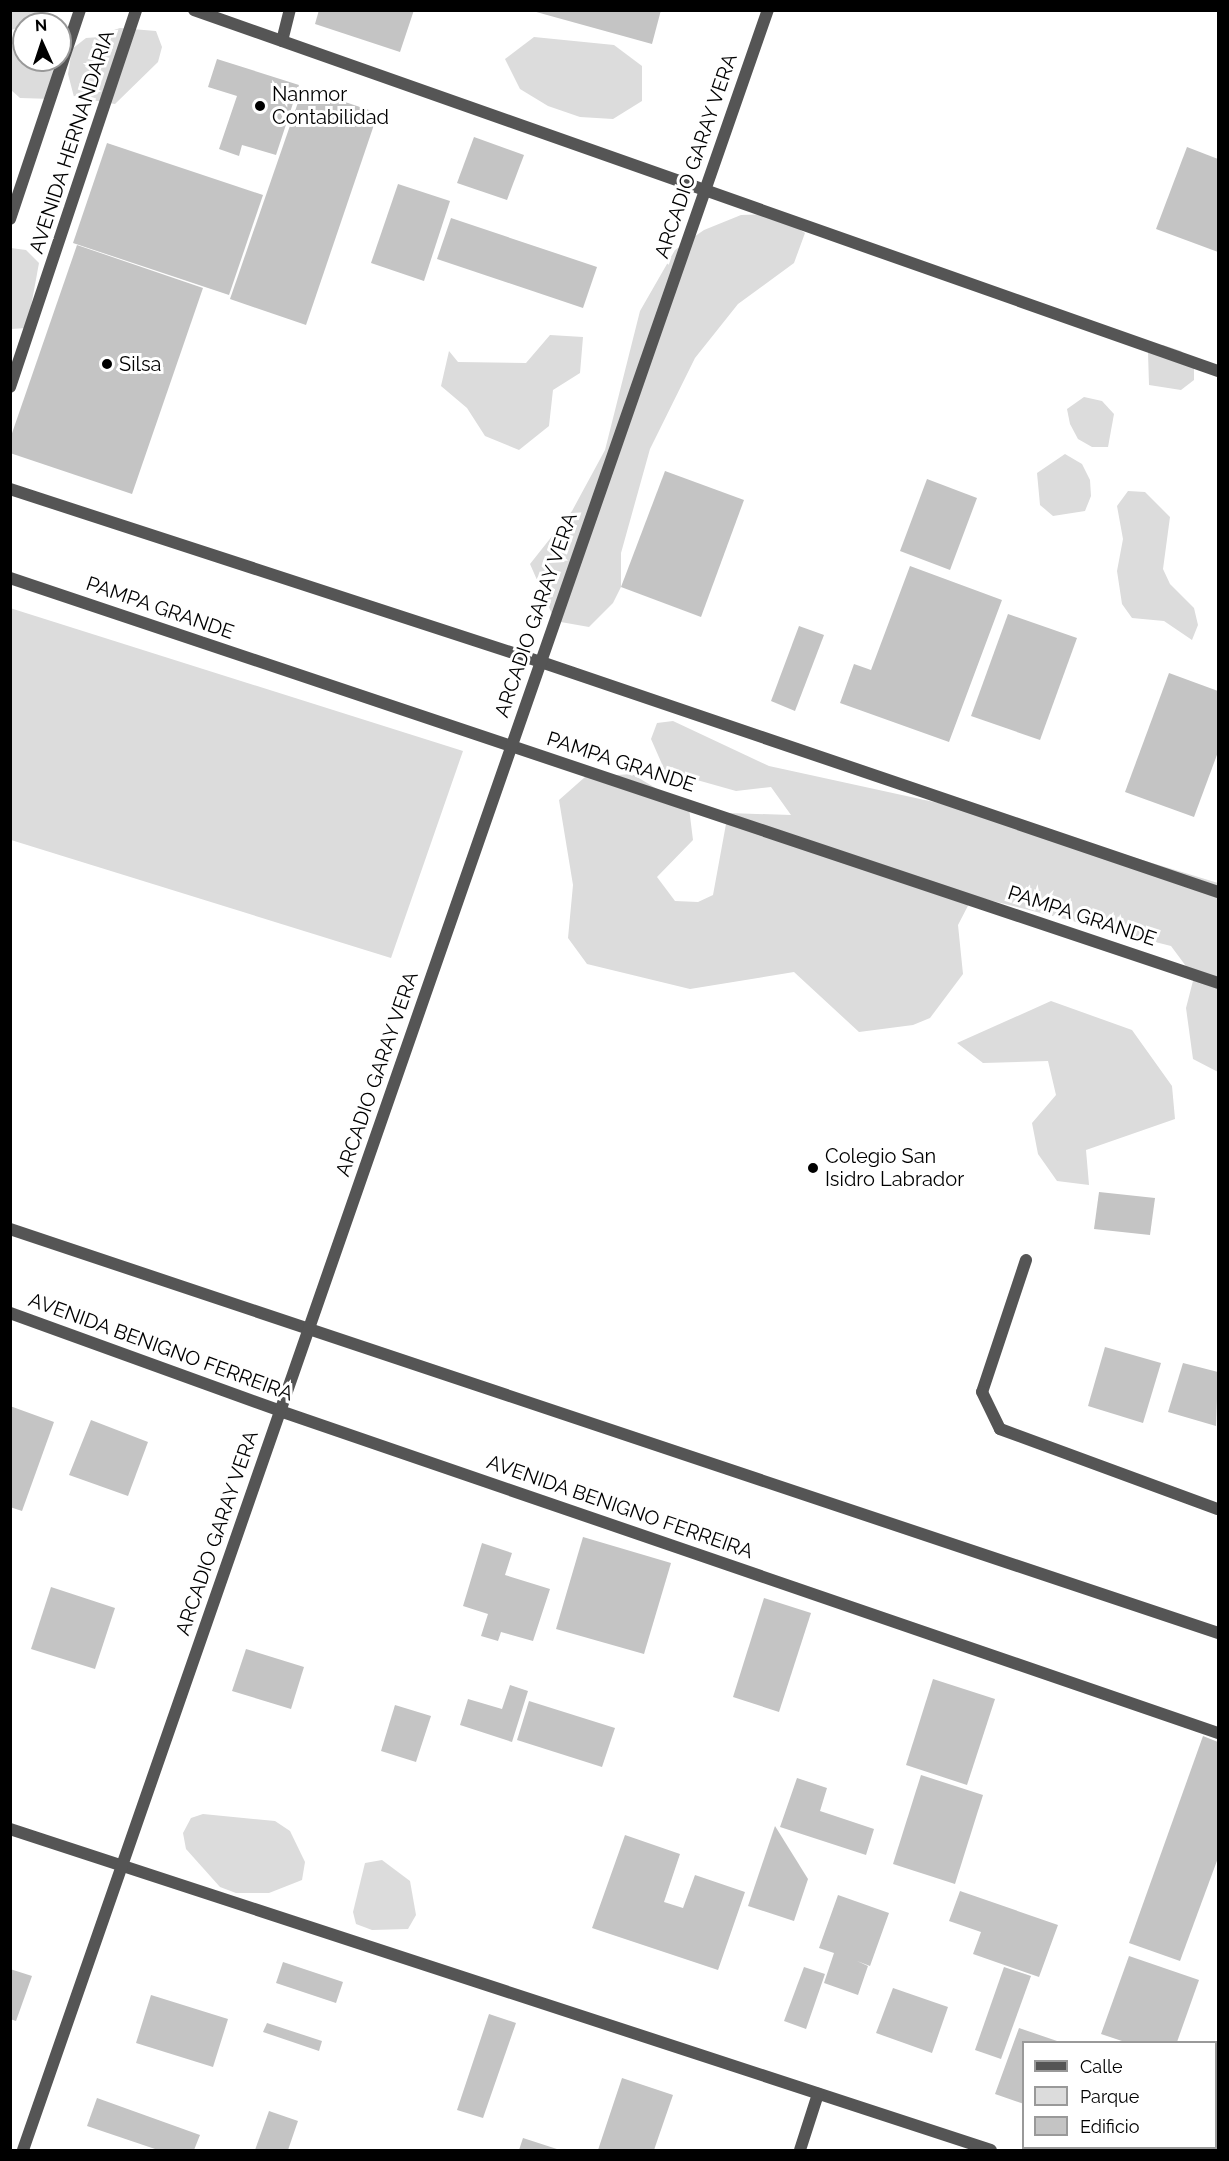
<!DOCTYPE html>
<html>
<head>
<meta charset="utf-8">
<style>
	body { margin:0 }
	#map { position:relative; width:1229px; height:2161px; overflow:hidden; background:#fff; font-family:Raleway,sans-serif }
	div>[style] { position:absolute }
	.green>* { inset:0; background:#dcdcdc }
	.building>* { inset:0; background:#c4c4c4 }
	.lane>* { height:12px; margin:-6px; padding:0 6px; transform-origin:6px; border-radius:6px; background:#555 }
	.street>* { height:12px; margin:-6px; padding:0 6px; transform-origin:6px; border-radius:6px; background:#555 }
	.dots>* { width:16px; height:16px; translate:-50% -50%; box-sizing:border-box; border:3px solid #fff; border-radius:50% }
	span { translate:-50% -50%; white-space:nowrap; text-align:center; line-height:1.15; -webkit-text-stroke:6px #fff; paint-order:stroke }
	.poi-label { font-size:20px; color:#000 }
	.left { translate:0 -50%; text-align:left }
	.street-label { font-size:20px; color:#000 }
	.frame { position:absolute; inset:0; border:12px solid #000; pointer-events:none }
	.legend { position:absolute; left:1022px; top:2041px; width:195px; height:108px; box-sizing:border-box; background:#fff; border:2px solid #999; margin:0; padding:8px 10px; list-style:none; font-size:18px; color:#000 }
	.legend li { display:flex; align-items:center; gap:12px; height:30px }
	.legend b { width:30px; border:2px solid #999 }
	.north { position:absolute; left:12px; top:12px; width:60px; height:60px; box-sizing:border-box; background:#fff; border:2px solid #999; border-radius:50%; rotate:357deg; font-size:16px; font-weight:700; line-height:24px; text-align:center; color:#000 }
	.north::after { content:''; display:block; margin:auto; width:21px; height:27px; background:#000; clip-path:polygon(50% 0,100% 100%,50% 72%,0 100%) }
</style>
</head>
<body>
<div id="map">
	<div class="green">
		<i style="clip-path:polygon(11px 10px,46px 10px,46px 11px,43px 22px,11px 30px)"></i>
		<i style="clip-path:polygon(120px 28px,156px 31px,162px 47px,158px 62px,115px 104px,74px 97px,68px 74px,72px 49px,86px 38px,112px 36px,111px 31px)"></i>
		<i style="clip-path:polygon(534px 37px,614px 45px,642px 66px,642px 101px,613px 119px,580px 117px,548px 106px,520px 89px,505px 59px)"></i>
		<i style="clip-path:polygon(24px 44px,24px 60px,50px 60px,53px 65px,52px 99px,20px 98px,11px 90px,10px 46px)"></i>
		<i style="clip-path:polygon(776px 214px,805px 233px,794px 263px,738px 304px,695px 358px,650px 449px,621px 553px,621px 587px,613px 603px,589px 627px,555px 621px,530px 564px,572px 511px,605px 450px,640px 311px,675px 250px,704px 230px,741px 215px)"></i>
		<i style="clip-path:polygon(11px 248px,26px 250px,39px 263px,27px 328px,11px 329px)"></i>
		<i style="clip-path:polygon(550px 335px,583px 337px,580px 373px,553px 390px,549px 426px,519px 450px,485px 436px,467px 408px,441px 386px,449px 351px,458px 362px,526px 363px)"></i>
		<i style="clip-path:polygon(1163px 345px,1181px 351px,1194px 364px,1194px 380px,1181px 390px,1149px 385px,1148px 353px)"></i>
		<i style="clip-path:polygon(1084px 397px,1102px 401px,1114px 414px,1108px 447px,1092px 447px,1078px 439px,1070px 424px,1067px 409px)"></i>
		<i style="clip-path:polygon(1065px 454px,1082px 464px,1090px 480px,1091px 496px,1085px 511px,1053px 516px,1040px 505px,1037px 473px)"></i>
		<i style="clip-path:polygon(1128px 491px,1145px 492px,1170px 517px,1163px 569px,1170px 584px,1194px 608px,1198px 625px,1192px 640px,1164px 621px,1132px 618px,1122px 604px,1117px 571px,1123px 539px,1117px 506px)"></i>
		<i style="clip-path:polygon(10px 608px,463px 751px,391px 958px,11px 840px)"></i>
		<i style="clip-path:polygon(673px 721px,769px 766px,998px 816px,1218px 883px,1218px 1072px,1193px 1059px,1186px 1008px,1194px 977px,1171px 946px,973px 896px,958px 925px,963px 974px,930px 1018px,913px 1025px,859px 1032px,794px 972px,690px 989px,587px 964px,568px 938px,573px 885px,559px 800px,585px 777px,632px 774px,689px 808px,693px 840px,657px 877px,675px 901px,698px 902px,713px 895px,728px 813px,791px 815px,771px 787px,736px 791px,665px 771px,651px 739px,657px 723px)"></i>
		<i style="clip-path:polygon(1051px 1001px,1132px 1030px,1172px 1086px,1175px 1119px,1086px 1150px,1089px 1185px,1057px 1181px,1038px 1154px,1032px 1123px,1056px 1095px,1048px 1061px,983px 1063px,957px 1043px)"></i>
		<i style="clip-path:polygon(203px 1814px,275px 1821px,290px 1831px,305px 1862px,302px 1880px,269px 1893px,236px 1893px,220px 1887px,186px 1849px,183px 1833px,191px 1818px)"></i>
		<i style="clip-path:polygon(382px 1860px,410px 1881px,416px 1915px,408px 1929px,372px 1930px,356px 1924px,353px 1912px,365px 1863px)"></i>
	</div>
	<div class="building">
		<i style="clip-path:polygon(319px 10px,414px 10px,400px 52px,315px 24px)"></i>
		<i style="clip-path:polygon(529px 10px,661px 10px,652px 44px)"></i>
		<i style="clip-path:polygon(217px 59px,299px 85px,276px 155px,242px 145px,239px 156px,219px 149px,237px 96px,208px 87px)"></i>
		<i style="clip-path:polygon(303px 88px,378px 113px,306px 325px,230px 299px)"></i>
		<i style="clip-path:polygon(474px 137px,524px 155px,507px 200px,457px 183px)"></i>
		<i style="clip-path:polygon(107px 143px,263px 195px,229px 295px,73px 243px)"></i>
		<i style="clip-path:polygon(1187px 147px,1218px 159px,1218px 252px,1156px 229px)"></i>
		<i style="clip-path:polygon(398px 184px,450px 201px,424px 281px,371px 263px)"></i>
		<i style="clip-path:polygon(451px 218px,597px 267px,583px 308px,437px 259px)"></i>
		<i style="clip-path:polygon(77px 245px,203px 288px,132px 494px,10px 453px,10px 439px)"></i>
		<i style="clip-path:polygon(665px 471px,744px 500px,701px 617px,621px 587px)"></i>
		<i style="clip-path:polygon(927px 479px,977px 498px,950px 570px,900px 551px)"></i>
		<i style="clip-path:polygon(910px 566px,1002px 600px,949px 742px,840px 703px,854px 664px,871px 670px)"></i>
		<i style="clip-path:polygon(1008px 614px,1077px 638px,1040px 740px,971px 716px)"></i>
		<i style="clip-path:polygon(799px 626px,824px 635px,795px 711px,771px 701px)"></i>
		<i style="clip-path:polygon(1169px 673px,1218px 691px,1218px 752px,1194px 817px,1125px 792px)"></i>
		<i style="clip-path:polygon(1099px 1192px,1155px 1198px,1150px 1235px,1094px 1229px)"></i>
		<i style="clip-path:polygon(1105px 1347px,1161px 1363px,1143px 1423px,1088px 1406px)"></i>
		<i style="clip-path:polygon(1183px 1363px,1218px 1372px,1216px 1426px,1168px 1412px)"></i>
		<i style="clip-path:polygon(10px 1406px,54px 1422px,22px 1511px,10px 1507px)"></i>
		<i style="clip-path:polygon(91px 1420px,148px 1442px,128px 1496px,69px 1475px)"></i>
		<i style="clip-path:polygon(583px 1537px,671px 1563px,644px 1654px,556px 1629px)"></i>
		<i style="clip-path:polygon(482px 1543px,512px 1553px,505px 1575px,550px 1589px,533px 1641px,501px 1632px,498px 1641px,481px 1636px,488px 1614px,463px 1606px)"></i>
		<i style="clip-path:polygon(51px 1587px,115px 1608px,95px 1669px,31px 1649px)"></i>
		<i style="clip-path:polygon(764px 1598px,811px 1613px,779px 1712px,733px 1697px)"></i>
		<i style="clip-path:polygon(246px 1649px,304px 1667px,291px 1709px,232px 1691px)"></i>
		<i style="clip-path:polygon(933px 1679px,995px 1699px,967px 1785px,906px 1765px)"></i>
		<i style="clip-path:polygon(510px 1685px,528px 1691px,512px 1742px,460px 1725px,468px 1699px,502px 1709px)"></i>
		<i style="clip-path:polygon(529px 1701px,615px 1728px,602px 1767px,517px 1740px)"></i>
		<i style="clip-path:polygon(395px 1705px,431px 1716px,416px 1762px,381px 1751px)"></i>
		<i style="clip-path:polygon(1203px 1736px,1218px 1742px,1218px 1858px,1180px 1961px,1129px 1943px)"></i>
		<i style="clip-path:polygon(921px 1775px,983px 1795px,955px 1884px,893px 1864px)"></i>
		<i style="clip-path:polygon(797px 1778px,827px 1788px,820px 1811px,874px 1829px,866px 1855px,780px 1827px)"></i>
		<i style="clip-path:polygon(775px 1826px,808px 1879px,794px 1921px,748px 1906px)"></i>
		<i style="clip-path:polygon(625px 1835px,680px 1854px,664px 1902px,683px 1908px,695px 1875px,745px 1892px,718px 1970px,592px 1928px)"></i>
		<i style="clip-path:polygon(960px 1891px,1058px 1925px,1039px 1977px,973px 1954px,981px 1932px,949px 1921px)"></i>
		<i style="clip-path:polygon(838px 1895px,889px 1913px,870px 1966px,857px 1961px,868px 1966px,858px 1995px,824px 1983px,834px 1953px,819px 1948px)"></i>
		<i style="clip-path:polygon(1129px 1956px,1199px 1980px,1177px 2042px,1125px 2042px,1101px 2034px)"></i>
		<i style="clip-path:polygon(283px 1962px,343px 1982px,336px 2003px,276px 1983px)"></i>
		<i style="clip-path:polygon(804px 1967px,825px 1974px,806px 2029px,784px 2021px)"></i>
		<i style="clip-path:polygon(1004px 1967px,1031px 1976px,1001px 2059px,975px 2050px)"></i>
		<i style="clip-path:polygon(10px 1969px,32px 1976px,16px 2021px,10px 2019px)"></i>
		<i style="clip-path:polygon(893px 1988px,948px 2007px,932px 2053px,876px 2033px)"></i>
		<i style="clip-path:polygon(151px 1995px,228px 2019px,213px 2067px,136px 2043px)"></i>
		<i style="clip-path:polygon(489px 2014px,516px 2023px,483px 2118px,457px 2110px)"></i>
		<i style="clip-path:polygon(267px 2023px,322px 2041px,319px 2051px,263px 2032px)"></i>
		<i style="clip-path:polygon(1019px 2028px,1060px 2042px,1024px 2042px,1024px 2104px,995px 2094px)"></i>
		<i style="clip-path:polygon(1216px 2058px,1218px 2150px,1174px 2148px,1216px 2148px)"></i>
		<i style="clip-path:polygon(622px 2078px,673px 2095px,654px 2150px,598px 2150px)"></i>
		<i style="clip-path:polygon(97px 2098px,200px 2135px,194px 2150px,158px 2150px,87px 2126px)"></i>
		<i style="clip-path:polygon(269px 2111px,298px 2121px,288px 2150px,255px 2150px)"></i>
		<i style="clip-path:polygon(523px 2138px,560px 2150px,519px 2150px)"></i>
	</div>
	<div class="lane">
		<i style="left:282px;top:41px;width:32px;rotate:-76deg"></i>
		<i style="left:1026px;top:1260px;width:139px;rotate:108.4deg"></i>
		<i style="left:982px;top:1392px;width:41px;rotate:64.1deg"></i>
		<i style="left:1000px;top:1429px;width:232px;rotate:20.2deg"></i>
	</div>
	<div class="street">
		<i style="left:194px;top:10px;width:1086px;rotate:19.42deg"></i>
		<i style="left:10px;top:219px;width:220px;rotate:-71.5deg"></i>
		<i style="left:10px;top:387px;width:397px;rotate:-71.5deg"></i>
		<i style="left:10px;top:489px;width:558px;rotate:18.05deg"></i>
		<i style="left:541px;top:662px;width:715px;rotate:18.76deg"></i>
		<i style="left:10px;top:578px;width:1274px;rotate:18.53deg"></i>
		<i style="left:10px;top:1229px;width:1274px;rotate:18.49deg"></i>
		<i style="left:10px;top:1313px;width:287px;rotate:19.9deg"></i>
		<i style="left:280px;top:1411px;width:992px;rotate:18.95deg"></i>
		<i style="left:10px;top:1829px;width:1032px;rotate:18.12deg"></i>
		<i style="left:23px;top:2150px;width:2266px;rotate:-70.81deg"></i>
		<i style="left:800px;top:2150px;width:59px;rotate:-72.2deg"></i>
	</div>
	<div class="dots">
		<i style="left:260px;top:106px;background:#000"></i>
		<i style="left:107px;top:364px;background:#000"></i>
		<i style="left:813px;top:1168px;background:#000"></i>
	</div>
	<div class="poi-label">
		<span class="left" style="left:272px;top:106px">Nanmor<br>Contabilidad</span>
		<span class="left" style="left:119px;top:364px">Silsa</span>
		<span class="left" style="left:825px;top:1168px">Colegio San<br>Isidro Labrador</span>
	</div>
	<div class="street-label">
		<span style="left:72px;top:142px;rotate:-72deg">AVENIDA HERNANDARIA</span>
		<span style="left:696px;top:156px;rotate:-71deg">ARCADIO GARAY VERA</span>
		<span style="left:160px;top:608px;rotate:19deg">PAMPA GRANDE</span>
		<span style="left:536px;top:615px;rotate:-71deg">ARCADIO GARAY VERA</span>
		<span style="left:621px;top:762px;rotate:18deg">PAMPA GRANDE</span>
		<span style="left:1082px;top:916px;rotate:18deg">PAMPA GRANDE</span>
		<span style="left:377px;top:1074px;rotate:-71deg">ARCADIO GARAY VERA</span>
		<span style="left:161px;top:1347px;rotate:20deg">AVENIDA BENIGNO FERREIRA</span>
		<span style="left:620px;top:1507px;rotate:19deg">AVENIDA BENIGNO FERREIRA</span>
		<span style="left:217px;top:1533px;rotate:-71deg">ARCADIO GARAY VERA</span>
	</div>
	<div class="frame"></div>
	<ul class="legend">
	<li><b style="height:8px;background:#555"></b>Calle</li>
	<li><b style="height:16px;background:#dcdcdc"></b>Parque</li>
	<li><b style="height:16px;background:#c4c4c4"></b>Edificio</li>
	</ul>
	<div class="north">N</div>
</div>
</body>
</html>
